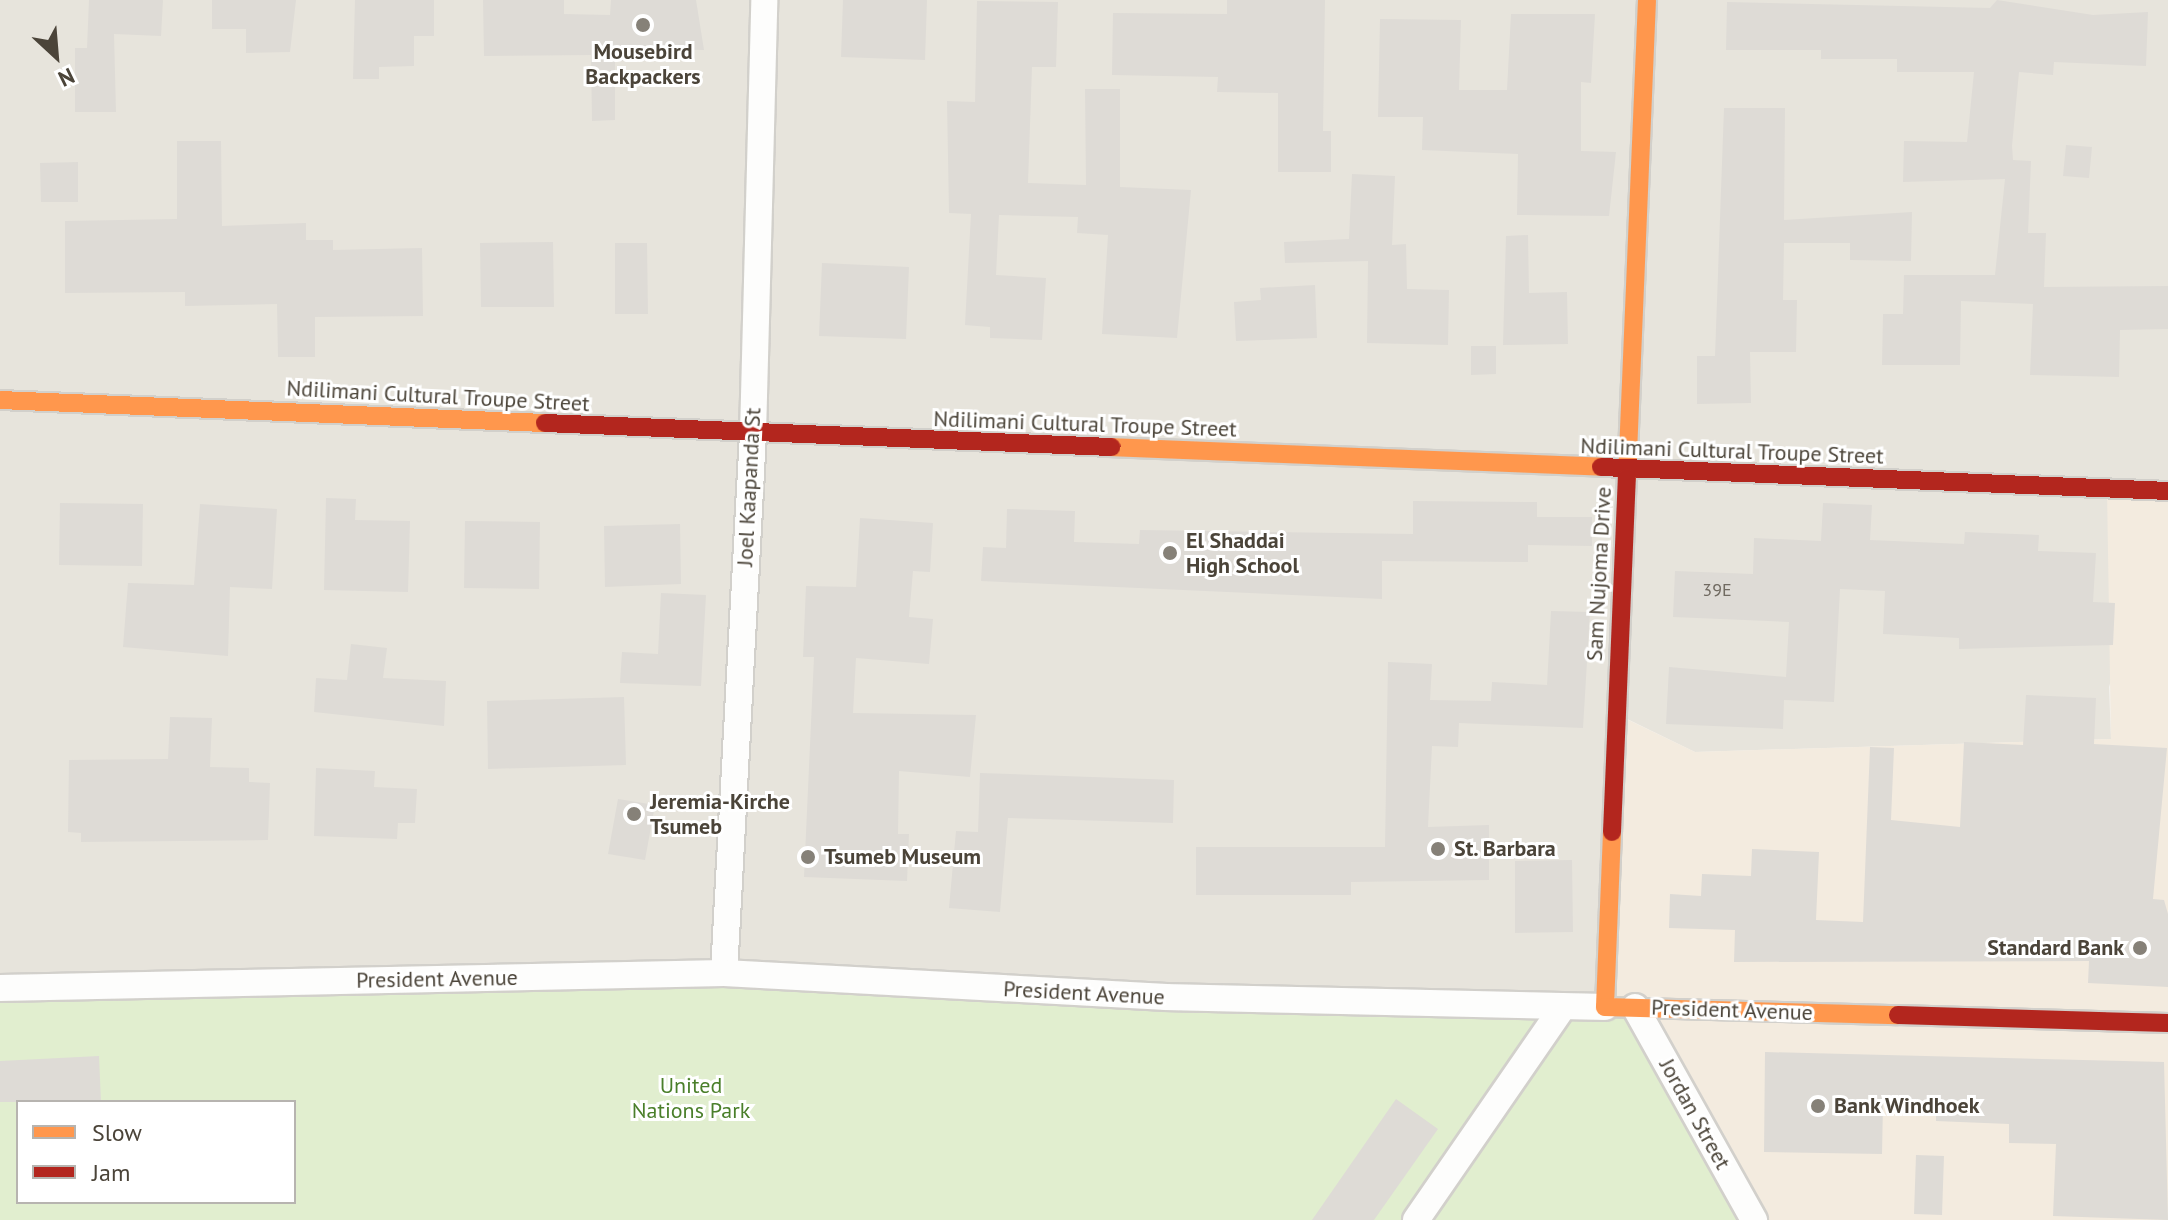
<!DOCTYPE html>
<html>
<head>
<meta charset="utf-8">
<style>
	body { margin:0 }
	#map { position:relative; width:2168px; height:1220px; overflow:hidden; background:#f4f2ee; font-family:"PT Sans",sans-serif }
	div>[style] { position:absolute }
	.residential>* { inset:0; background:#e7e4dc }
	.commercial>* { inset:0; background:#f3ebdf }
	.green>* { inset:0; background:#e1eecf }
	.building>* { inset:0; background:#dedbd6 }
	.roads { filter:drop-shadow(2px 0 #d2d0cb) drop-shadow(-2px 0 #d2d0cb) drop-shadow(0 2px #d2d0cb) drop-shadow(0 -2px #d2d0cb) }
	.street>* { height:26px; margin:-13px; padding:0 13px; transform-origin:13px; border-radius:13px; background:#fdfdfc }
	.slow>* { height:18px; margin:-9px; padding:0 9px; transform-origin:9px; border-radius:9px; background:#ff974d }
	.jam>* { height:18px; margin:-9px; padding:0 9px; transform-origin:9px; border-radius:9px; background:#b3261e }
	.dots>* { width:22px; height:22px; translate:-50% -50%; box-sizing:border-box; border:4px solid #fff; border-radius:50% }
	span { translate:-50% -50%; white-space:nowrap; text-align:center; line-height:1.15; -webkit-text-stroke:6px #fff; paint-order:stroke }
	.number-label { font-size:18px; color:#706a61 }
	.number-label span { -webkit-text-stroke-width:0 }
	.poi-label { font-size:22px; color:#4b4439; font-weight:700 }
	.left { translate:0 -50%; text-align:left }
	.right { translate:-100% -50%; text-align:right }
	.street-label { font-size:22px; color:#4b4439 }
	.park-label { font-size:22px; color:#4a7f2a }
	.legend { position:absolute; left:16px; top:1100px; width:280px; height:104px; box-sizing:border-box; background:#fff; border:2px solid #b7b4b0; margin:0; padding:10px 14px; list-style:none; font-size:24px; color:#4b4439 }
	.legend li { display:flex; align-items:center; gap:16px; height:40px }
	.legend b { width:40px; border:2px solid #b7b4b0 }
	.north { position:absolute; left:16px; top:16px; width:80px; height:80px; -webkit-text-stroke:6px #fff; paint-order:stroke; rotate:154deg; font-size:22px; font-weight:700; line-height:32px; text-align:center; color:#4b4439 }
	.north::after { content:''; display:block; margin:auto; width:28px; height:36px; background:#4b4439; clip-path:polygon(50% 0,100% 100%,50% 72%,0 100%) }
</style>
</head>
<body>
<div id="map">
	<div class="residential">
		<i style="clip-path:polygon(0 0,2168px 0,2168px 491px,2109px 687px,2111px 739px,1695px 752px,1617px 714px,1605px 1007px,0 988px)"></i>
	</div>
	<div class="commercial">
		<i style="clip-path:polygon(2107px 490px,2168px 491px,2168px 1220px,1759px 1220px,1605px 1007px,1616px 714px,1695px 752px,2111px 739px)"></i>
	</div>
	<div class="green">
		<i style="clip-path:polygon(evenodd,724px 973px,1635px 1007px,1759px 1220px,0 1220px,0 988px,724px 973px,18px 1102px,294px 1102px,294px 1202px,18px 1202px,18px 1102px)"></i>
	</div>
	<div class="building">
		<i style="clip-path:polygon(89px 0,163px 0,161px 36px,114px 34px,116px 112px,75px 112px,75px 48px,87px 48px)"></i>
		<i style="clip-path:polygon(212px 0,296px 0,290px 52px,246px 53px,246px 29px,212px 29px)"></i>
		<i style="clip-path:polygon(355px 0,434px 0,434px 36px,414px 36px,414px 66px,379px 67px,379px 79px,353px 79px)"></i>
		<i style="clip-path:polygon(483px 0,564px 0,564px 14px,610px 15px,611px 0,696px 0,704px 50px,651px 49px,651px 61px,615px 61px,615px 120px,592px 121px,591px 55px,484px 56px)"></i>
		<i style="clip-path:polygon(843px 0,927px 0,925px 60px,841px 57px)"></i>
		<i style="clip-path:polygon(1227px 0,1325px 0,1323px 131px,1331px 131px,1331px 172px,1278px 172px,1278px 93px,1217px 92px,1218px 77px,1112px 75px,1113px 13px,1227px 14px)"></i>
		<i style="clip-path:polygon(1997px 0,2093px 15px,2148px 12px,2146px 66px,2054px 62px,2053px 75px,2019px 72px,2012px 146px,2013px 160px,2031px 161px,2028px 233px,2046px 233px,2044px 287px,2168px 286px,2168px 329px,2120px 330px,2119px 377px,2030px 375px,2033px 304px,1961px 301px,1960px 365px,1882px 365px,1883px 314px,1903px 314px,1904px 275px,1995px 275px,2005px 179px,1903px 182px,1904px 141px,1967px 142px,1974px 72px,1897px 72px,1897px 59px,1821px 59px,1821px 50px,1726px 50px,1727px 2px,1990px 8px)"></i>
		<i style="clip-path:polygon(977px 1px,1058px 2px,1056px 67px,1032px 67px,1028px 183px,1086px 185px,1085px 89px,1120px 89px,1120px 187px,1191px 190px,1177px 338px,1102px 334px,1108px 235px,1077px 233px,1078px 217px,999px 215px,996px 275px,1046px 278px,1042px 340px,990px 338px,990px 327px,965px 325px,971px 214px,949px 213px,947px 101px,975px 102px)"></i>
		<i style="clip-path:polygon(1511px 14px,1595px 14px,1591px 83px,1581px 82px,1581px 151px,1616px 152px,1609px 216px,1517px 215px,1518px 154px,1422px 150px,1423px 117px,1378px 117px,1380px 19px,1461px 20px,1459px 90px,1507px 90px)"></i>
		<i style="clip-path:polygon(1724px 108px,1785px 108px,1784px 220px,1912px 212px,1911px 261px,1850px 260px,1850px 243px,1784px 243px,1783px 300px,1797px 300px,1796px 352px,1750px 352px,1751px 403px,1697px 404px,1697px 356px,1715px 356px)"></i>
		<i style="clip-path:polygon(177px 141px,221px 141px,222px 226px,306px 223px,306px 240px,333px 240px,333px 250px,422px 248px,423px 316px,315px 317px,315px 357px,278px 357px,277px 304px,185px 306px,185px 292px,65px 293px,65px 221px,177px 219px)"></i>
		<i style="clip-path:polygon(2066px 145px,2092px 147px,2089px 178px,2063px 176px)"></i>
		<i style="clip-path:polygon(78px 162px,78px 202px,41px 202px,40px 163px)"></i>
		<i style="clip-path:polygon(1352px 174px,1395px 176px,1392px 245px,1406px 244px,1407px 289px,1449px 290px,1448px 345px,1367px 343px,1368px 261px,1285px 263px,1284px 242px,1349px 239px)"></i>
		<i style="clip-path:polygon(1528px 235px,1529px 293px,1567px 292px,1568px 344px,1503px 345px,1506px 236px)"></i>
		<i style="clip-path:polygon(553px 242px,554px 307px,481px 307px,480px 243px)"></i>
		<i style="clip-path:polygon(615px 243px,647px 243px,648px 314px,615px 314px)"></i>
		<i style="clip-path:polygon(822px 263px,909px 267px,906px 339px,819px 336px)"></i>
		<i style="clip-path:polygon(1315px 285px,1317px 338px,1236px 341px,1234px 302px,1261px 300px,1260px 288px)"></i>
		<i style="clip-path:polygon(1471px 346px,1496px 346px,1496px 374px,1471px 375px)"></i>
		<i style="clip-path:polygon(326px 498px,356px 499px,355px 520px,410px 521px,408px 592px,324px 590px)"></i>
		<i style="clip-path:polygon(1413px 501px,1537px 502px,1537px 517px,1592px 517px,1592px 546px,1528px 545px,1528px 562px,1382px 561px,1382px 599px,981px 581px,983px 547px,1006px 548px,1007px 509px,1075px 511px,1074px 542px,1139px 544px,1140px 530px,1413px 534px)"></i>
		<i style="clip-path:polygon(60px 503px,143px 504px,142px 566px,59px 565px)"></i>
		<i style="clip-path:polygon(1823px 503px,1872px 505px,1870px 540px,1964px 544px,1965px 532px,2039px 535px,2038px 551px,2096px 553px,2093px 602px,2115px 603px,2113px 645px,1959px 649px,1959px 638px,1883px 634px,1885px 591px,1840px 589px,1834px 702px,1784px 700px,1783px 729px,1666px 724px,1669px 667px,1786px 677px,1789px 622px,1673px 617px,1675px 571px,1753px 574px,1754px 538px,1821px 541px)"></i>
		<i style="clip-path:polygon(200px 504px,277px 509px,272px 589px,230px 587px,228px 656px,123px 647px,128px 583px,194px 585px)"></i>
		<i style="clip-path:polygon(860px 518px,933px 523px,930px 572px,913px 571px,909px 617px,933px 619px,929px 664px,856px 658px,853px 713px,976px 715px,970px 777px,899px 771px,898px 834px,909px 834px,907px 881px,804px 877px,814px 657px,803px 657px,806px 586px,856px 587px)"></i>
		<i style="clip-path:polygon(465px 521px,540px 522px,539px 589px,464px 588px)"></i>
		<i style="clip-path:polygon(680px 524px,681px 584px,605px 587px,604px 526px)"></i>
		<i style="clip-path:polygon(661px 593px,706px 595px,701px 686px,620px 683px,622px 652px,658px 654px)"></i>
		<i style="clip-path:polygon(1551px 611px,1590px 612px,1583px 728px,1459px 723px,1458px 747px,1432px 746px,1428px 827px,1489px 825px,1489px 880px,1351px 882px,1351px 895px,1196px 895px,1196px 847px,1385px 847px,1388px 662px,1432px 664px,1430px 700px,1491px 701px,1492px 682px,1547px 685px)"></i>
		<i style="clip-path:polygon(351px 644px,387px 648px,383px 678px,446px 681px,444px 726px,314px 712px,316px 678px,347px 680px)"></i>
		<i style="clip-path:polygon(2026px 695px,2096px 698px,2094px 744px,2167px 748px,2153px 899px,2164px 900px,2168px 914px,2168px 987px,2088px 983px,2089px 961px,1734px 962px,1735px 930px,1669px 928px,1670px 894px,1701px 896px,1702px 874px,1751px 876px,1752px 849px,1819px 852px,1816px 920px,1863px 922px,1870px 747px,1894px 748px,1891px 820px,1960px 827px,1964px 742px,2023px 745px)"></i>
		<i style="clip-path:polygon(624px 697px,626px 765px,488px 769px,487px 701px)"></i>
		<i style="clip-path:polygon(170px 717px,212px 718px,210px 767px,249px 768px,249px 782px,270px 783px,268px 840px,81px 842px,81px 833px,68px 832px,69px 760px,168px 759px)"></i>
		<i style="clip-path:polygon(316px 768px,375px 771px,374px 787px,417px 789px,415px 823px,398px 823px,397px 839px,314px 836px)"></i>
		<i style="clip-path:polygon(980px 773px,1174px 780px,1173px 823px,1008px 818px,1000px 912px,949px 908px,956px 831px,978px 832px)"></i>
		<i style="clip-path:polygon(618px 799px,655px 805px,645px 860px,608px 854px)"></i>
		<i style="clip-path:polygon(1572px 860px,1573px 932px,1515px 933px,1515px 861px)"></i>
		<i style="clip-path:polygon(1765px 1052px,2164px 1062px,2168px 1220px,2053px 1216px,2056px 1144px,2009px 1143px,2009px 1124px,1936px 1121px,1936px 1105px,1883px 1104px,1882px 1154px,1764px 1152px)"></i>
		<i style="clip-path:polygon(99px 1056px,101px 1102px,0 1102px,0 1061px)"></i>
		<i style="clip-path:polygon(1396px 1099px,1438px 1129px,1374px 1220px,1312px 1220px)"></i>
		<i style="clip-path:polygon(1916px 1155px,1944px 1156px,1942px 1215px,1914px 1214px)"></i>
	</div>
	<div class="roads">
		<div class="street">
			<i style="left:724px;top:973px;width:540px;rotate:-86.92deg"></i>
			<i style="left:753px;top:434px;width:434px;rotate:-88.5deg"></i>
			<i style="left:0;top:988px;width:724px;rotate:-1.19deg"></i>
			<i style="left:724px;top:973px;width:443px;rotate:3.1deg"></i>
			<i style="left:1166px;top:997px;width:439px;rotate:1.3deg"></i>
			<i style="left:1635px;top:1007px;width:244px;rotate:60.8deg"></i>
			<i style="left:1416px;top:1220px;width:257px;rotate:-55.4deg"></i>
		</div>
		<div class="slow">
			<i style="left:0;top:400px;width:545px;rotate:2.42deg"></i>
			<i style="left:1111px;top:447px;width:490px;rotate:2.3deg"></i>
			<i style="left:1627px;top:477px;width:477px;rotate:-87.6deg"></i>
			<i style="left:1612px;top:832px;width:175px;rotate:92.3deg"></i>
			<i style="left:1605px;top:1007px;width:293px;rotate:1.6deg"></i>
		</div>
		<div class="jam">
			<i style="left:545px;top:423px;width:567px;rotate:2.43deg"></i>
			<i style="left:1601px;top:467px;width:568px;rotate:2.42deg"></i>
			<i style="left:1612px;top:832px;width:355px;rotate:-87.6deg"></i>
			<i style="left:1898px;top:1015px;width:270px;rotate:1.7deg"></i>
		</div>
	</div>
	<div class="dots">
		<i style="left:643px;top:25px;background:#868178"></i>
		<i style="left:1170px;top:553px;background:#868178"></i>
		<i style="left:634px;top:814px;background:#868178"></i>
		<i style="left:1438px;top:849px;background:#868178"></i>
		<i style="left:808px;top:857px;background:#868178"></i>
		<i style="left:2140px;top:948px;background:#868178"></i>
		<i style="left:1818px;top:1106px;background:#868178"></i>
	</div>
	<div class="number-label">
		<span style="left:1717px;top:590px">39E</span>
	</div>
	<div class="poi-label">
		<span style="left:643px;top:64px">Mousebird<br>Backpackers</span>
		<span class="left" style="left:1186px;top:553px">El Shaddai<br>High School</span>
		<span class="left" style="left:650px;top:814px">Jeremia-Kirche<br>Tsumeb</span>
		<span class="left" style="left:1454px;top:849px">St. Barbara</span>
		<span class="left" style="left:824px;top:857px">Tsumeb Museum</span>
		<span class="right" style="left:2124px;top:948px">Standard Bank</span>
		<span class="left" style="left:1834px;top:1106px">Bank Windhoek</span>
	</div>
	<div class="street-label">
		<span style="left:438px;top:396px;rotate:3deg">Ndilimani Cultural Troupe Street</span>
		<span style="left:1085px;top:424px;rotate:2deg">Ndilimani Cultural Troupe Street</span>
		<span style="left:1732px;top:451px;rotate:2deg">Ndilimani Cultural Troupe Street</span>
		<span style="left:749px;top:487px;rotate:-87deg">Joel Kaapanda St</span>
		<span style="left:1599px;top:574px;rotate:-87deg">Sam Nujoma Drive</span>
		<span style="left:437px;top:979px;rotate:-1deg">President Avenue</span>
		<span style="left:1084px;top:993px;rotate:3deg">President Avenue</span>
		<span style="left:1732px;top:1010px;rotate:2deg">President Avenue</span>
		<span style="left:1695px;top:1114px;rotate:61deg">Jordan Street</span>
	</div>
	<div class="park-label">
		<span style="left:691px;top:1098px">United<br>Nations Park</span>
	</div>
	<ul class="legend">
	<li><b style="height:10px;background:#ff974d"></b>Slow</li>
	<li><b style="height:10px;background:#b3261e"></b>Jam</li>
	</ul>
	<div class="north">N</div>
</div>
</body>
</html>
